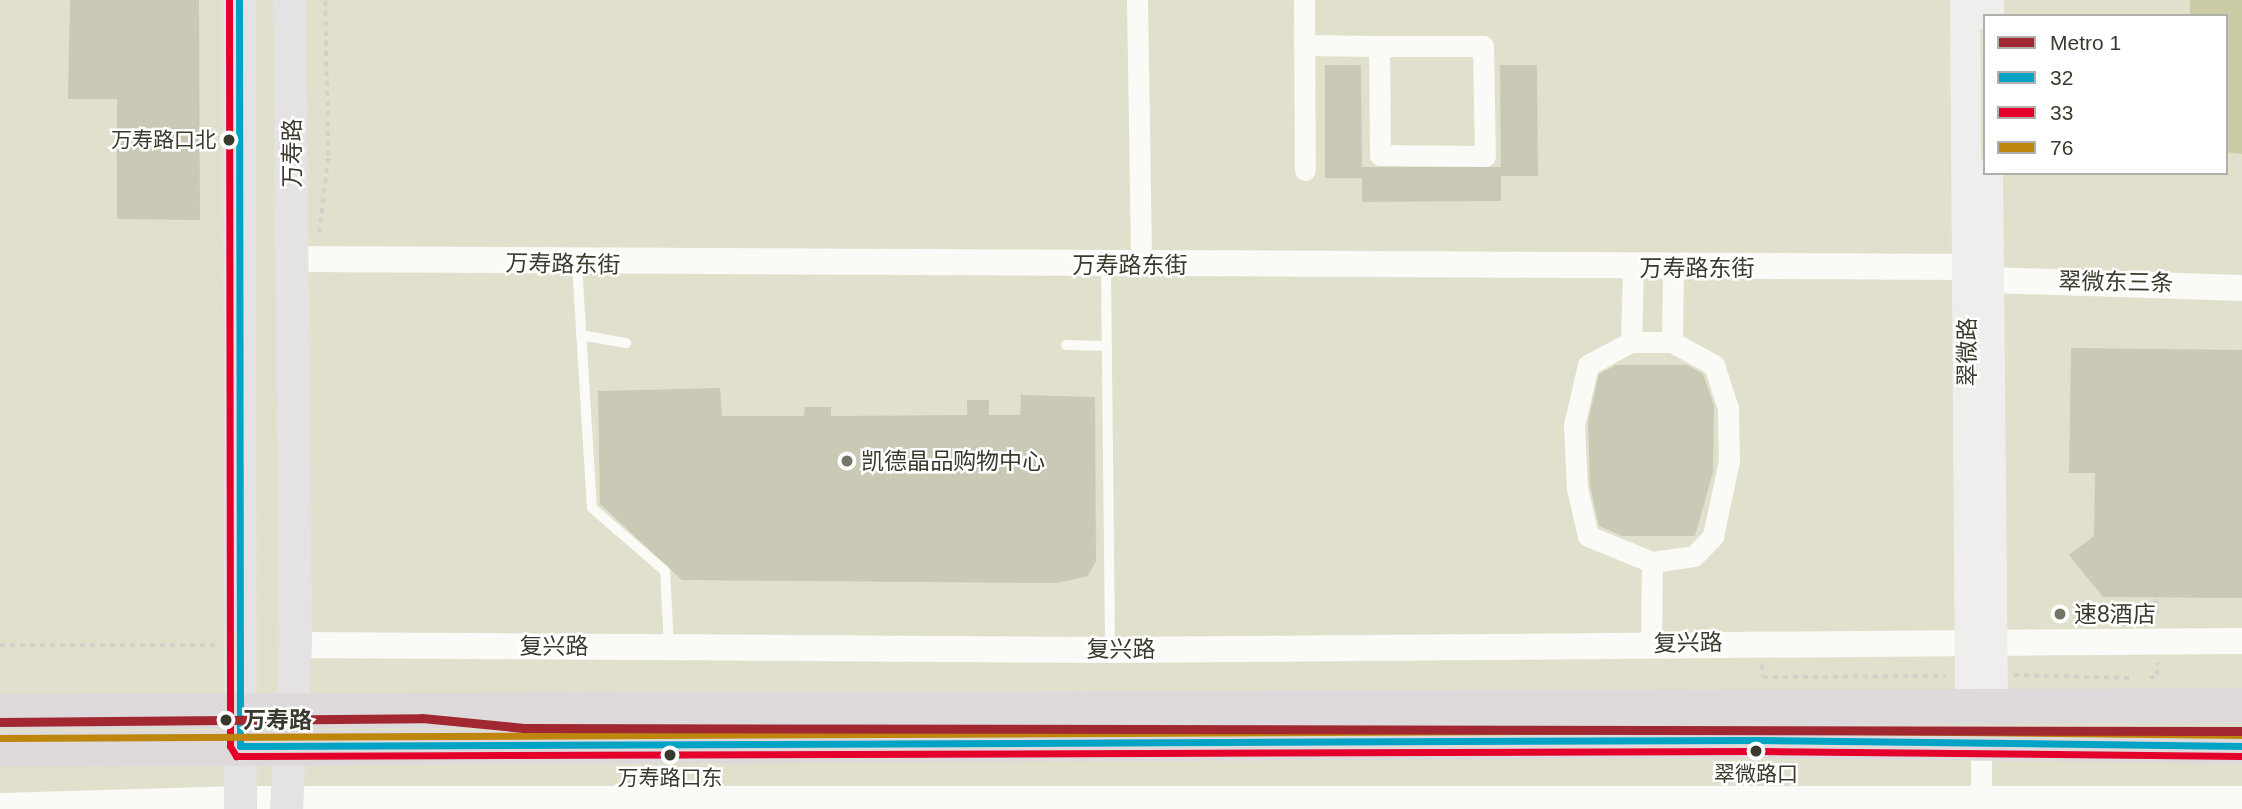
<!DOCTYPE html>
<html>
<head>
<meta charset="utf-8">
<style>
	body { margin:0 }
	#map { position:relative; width:2242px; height:809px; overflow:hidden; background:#e0e0cc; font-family:Helvetica,"Noto Sans SC",sans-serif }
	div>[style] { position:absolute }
	.green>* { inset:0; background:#cbcba5 }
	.building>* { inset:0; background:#c9c9b6 }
	.path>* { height:3.5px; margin-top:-1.75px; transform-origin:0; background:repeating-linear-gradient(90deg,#d2d2cc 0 5px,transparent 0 10px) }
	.service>* { height:10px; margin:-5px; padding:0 5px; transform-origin:5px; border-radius:5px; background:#fafaf7 }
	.minor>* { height:21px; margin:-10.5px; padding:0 10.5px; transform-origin:10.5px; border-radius:10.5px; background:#fafaf7 }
	.tertiary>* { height:26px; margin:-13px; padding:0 13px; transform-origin:13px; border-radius:13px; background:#fafaf7 }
	.secondary>* { height:30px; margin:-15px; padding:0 15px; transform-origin:15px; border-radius:15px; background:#f0eeed }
	.primary>* { height:33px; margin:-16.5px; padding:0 16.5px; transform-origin:16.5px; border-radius:16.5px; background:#e5e2e3 }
	.trunk>* { height:35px; margin:-17.5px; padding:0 17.5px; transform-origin:17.5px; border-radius:17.5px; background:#dedadc }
	.bus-1>* { height:7px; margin:-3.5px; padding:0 3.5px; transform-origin:3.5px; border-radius:3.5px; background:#03a3c6 }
	.bus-2>* { height:7px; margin:-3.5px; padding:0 3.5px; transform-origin:3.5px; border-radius:3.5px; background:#e4002b }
	.bus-3>* { height:7px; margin:-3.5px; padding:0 3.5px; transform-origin:3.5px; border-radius:3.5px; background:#be860d }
	.metro-1>* { height:9px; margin:-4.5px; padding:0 4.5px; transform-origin:4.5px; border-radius:4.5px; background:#a12830 }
	.dots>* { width:19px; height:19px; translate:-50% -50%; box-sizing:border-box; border:4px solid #fff; border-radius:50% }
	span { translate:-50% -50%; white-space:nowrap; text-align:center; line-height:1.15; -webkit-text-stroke:5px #fff; paint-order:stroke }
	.bus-label { font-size:21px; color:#3a3a2c }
	.right { translate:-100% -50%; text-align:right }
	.street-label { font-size:23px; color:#3a3a2c }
	.poi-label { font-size:23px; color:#3a3a2c }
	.left { translate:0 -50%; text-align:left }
	.stop-label { font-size:23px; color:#3a3a2c; font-weight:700 }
	.legend { position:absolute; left:1983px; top:14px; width:245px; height:161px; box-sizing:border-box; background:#fff; border:2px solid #b0b0ab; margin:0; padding:9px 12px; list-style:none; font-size:21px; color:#3a3a2c }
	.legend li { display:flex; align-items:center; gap:14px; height:35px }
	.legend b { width:35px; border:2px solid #b0b0ab }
</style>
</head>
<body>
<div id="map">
	<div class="green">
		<i style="clip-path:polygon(2190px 0,2242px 0,2242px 154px,2226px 152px,2226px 16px,2190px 16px)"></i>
	</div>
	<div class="building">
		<i style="clip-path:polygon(70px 0,199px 0,200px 220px,117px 219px,117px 99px,68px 99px)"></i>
		<i style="clip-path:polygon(1325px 65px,1361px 65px,1362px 167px,1501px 167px,1501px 201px,1362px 202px,1362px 178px,1325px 178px)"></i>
		<i style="clip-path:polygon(1500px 65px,1537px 65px,1538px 176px,1501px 176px)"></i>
		<i style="clip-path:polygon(2071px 348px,2242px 350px,2242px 598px,2103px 597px,2069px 555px,2094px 536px,2095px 473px,2069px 473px)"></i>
		<i style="clip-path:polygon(1616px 365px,1687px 365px,1703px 374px,1714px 406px,1713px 472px,1695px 536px,1622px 536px,1599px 526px,1590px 486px,1588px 422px,1599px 374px)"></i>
		<i style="clip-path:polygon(720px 388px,722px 416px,804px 416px,805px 407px,831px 407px,831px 416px,967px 415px,967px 400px,989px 400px,989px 415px,1020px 415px,1021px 395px,1095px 397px,1096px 561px,1088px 576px,1057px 583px,682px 580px,600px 504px,598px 391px)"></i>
	</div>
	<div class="path">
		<i style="left:319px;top:233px;width:78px;rotate:-83.3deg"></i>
		<i style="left:328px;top:156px;width:156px;rotate:-91.1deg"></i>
		<i style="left:2156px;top:599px;width:21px;rotate:87deg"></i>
		<i style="left:0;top:645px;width:216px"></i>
		<i style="left:1762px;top:665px;width:12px;rotate:85deg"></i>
		<i style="left:1763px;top:677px;width:183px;rotate:-0.3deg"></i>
		<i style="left:2014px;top:675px;width:120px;rotate:1.4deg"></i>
		<i style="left:2150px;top:678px;width:8px;rotate:-23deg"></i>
		<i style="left:2157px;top:675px;width:12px;rotate:-90deg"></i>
	</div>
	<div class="service">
		<i style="left:577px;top:264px;width:244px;rotate:86.5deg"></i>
		<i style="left:592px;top:508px;width:96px;rotate:40.8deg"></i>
		<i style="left:665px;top:571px;width:75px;rotate:86.9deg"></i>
		<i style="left:1106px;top:265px;width:385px;rotate:89.4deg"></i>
		<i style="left:581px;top:335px;width:46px;rotate:10.1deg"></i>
		<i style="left:1066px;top:345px;width:41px;rotate:1.4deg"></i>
	</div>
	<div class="minor">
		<i style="left:1137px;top:0;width:265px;rotate:89.1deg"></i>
		<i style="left:1304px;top:0;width:170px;rotate:89.7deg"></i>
		<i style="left:1304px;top:45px;width:75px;rotate:0.8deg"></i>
		<i style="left:1379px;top:46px;width:104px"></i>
		<i style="left:1483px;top:46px;width:110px;rotate:89deg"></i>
		<i style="left:1485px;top:156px;width:105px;rotate:-179.5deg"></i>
		<i style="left:1380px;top:155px;width:109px;rotate:-90.5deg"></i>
		<i style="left:1633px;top:268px;width:74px;rotate:91.5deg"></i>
		<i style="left:1631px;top:342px;width:41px"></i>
		<i style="left:1672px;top:342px;width:73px;rotate:-89.2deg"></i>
		<i style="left:1631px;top:342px;width:49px;rotate:151.9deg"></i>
		<i style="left:1588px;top:365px;width:62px;rotate:103.1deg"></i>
		<i style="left:1574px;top:425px;width:63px;rotate:87.3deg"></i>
		<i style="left:1577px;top:488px;width:49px;rotate:77.1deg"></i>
		<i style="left:1588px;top:536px;width:69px;rotate:22.1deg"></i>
		<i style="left:1652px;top:562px;width:82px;rotate:90.7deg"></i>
		<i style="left:1652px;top:562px;width:42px;rotate:-8.1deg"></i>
		<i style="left:1694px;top:556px;width:28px;rotate:-46deg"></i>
		<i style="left:1713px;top:536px;width:77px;rotate:-78deg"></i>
		<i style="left:1729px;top:461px;width:53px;rotate:-91.1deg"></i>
		<i style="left:1728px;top:408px;width:45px;rotate:-108deg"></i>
		<i style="left:1714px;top:365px;width:48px;rotate:-151.3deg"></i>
		<i style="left:1981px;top:741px;width:68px;rotate:90deg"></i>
	</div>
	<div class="tertiary">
		<i style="left:293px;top:259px;width:1674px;rotate:0.27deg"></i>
		<i style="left:1989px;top:280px;width:253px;rotate:1.8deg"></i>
		<i style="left:295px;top:645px;width:815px;rotate:0.35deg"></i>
		<i style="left:1110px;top:650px;width:1132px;rotate:-0.46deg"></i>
		<i style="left:0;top:806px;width:240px;rotate:-1.7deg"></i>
		<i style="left:240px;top:799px;width:2002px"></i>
	</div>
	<div class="secondary">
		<i style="left:1965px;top:0;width:703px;rotate:89.59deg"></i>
		<i style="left:1989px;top:16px;width:16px;rotate:-90deg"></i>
		<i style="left:1988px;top:173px;width:531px;rotate:89.46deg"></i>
	</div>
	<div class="primary">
		<i style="left:239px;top:0;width:809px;rotate:89.93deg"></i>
		<i style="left:286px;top:809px;width:164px;rotate:-86.9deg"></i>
		<i style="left:295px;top:645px;width:645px;rotate:-90.53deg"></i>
	</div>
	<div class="trunk">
		<i style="left:0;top:711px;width:2242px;rotate:-0.15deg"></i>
		<i style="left:0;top:749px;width:1759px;rotate:-0.29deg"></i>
		<i style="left:1759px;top:740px;width:483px;rotate:0.7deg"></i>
	</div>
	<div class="bus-1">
		<i style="left:239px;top:0;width:746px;rotate:89.92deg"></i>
		<i style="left:240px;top:746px;width:1519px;rotate:-0.23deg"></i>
		<i style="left:1759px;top:740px;width:483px;rotate:0.7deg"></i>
	</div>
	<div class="bus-2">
		<i style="left:229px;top:0;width:746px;rotate:89.92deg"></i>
		<i style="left:230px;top:746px;width:12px;rotate:59deg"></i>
		<i style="left:236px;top:756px;width:1523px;rotate:-0.19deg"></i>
		<i style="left:1759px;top:751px;width:483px;rotate:0.6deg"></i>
	</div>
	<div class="bus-3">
		<i style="left:0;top:738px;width:1759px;rotate:-0.26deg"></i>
		<i style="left:1759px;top:730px;width:483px;rotate:0.6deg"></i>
	</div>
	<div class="metro-1">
		<i style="left:0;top:722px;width:422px;rotate:-0.5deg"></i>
		<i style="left:422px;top:718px;width:102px;rotate:5.6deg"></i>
		<i style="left:524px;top:728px;width:1718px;rotate:0.1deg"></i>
	</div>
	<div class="dots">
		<i style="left:229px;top:140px;background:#3a3a2c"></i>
		<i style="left:847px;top:461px;background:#747464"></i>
		<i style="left:2060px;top:614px;background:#747464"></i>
		<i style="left:226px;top:720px;background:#3a3a2c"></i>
		<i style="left:1756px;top:751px;background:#3a3a2c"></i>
		<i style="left:670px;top:755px;background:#3a3a2c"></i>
	</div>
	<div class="bus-label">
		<span class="right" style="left:216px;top:140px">万寿路口北</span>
		<span style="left:1756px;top:774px">翠微路口</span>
		<span style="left:670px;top:778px">万寿路口东</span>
	</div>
	<div class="street-label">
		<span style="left:292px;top:153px;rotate:-90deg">万寿路</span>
		<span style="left:563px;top:264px;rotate:1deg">万寿路东街</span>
		<span style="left:1130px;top:265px">万寿路东街</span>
		<span style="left:1697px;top:268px">万寿路东街</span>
		<span style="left:2116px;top:282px;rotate:1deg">翠微东三条</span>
		<span style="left:1967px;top:352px;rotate:-90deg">翠微路</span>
		<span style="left:1688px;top:643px;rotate:-1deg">复兴路</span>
		<span style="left:554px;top:646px">复兴路</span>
		<span style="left:1121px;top:649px">复兴路</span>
	</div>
	<div class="poi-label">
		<span class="left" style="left:861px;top:461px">凯德晶品购物中心</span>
		<span class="left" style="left:2074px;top:614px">速8酒店</span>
	</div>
	<div class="stop-label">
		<span class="left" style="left:243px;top:720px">万寿路</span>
	</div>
	<ul class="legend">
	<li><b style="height:9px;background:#a12830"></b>Metro 1</li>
	<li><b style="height:9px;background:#03a3c6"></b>32</li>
	<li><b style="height:9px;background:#e4002b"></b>33</li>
	<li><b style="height:9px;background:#be860d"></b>76</li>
	</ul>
</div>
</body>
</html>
